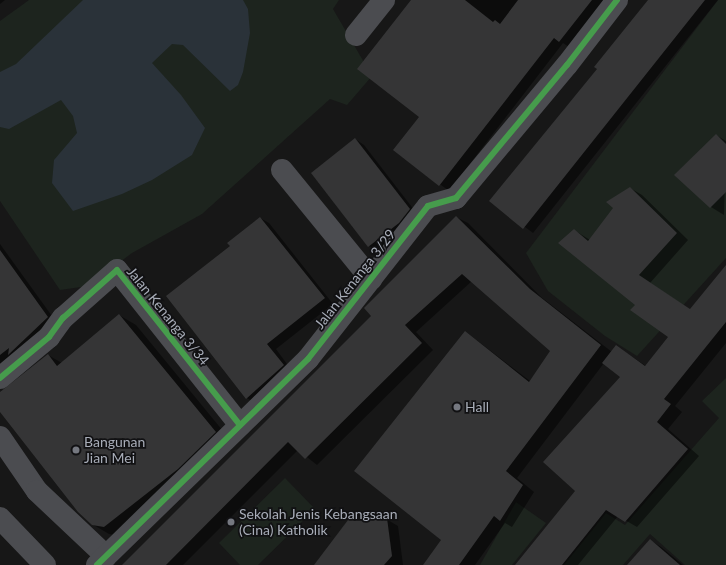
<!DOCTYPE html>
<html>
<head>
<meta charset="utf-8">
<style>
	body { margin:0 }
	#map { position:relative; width:726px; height:565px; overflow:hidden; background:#171717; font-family:Lato,sans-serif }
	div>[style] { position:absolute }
	.green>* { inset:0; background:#1d241e }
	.water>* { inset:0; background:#2a3239 }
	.shadow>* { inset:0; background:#0007 }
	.building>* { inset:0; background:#353536 }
	.minor>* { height:22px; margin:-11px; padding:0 11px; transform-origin:11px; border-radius:11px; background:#4b4c50 }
	.tertiary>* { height:22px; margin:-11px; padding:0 11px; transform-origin:11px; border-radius:11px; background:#4b4c50 }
	.cycleway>* { height:6px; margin:-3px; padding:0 3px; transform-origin:3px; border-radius:3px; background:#469c4c }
	.dots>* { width:11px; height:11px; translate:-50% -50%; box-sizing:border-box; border:2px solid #111113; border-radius:50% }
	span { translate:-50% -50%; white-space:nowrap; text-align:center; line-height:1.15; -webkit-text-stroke:3.5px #111113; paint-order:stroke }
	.street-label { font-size:14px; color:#a8adb8 }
	.poi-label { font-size:14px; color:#a8adb8 }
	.left { translate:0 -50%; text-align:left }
</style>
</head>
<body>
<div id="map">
	<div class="green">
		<i style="clip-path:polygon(29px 0,339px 0,333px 9px,372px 76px,347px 105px,330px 99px,202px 214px,132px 253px,88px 286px,60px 290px,0 201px,0 21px)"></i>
		<i style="clip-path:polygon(718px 0,726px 0,726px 258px,637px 356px,605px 336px,548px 291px,526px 253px)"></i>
		<i style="clip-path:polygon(726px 378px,726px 565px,685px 565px,650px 534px,623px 565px,564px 565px,606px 513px,625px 525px,719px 418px,702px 401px)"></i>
		<i style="clip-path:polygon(285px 478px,315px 509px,258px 565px,240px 565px,219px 543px)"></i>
		<i style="clip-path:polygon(516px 502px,546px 523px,512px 565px,480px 565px)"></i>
	</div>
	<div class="water">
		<i style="clip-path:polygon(83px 0,243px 0,248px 9px,250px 33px,243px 72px,238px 85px,230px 91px,183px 45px,172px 44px,152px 63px,181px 95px,205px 128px,192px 155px,152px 180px,122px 194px,73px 211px,52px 183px,54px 160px,77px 133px,73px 116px,61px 100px,9px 129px,0 127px,0 72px,16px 64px)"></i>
	</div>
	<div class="shadow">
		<i style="clip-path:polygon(0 0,5px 0,0 4px)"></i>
		<i style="clip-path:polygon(412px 0,605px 0,569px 47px,563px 43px,449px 191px,395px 150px,420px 117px)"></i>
		<i style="clip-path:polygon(649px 0,718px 0,533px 233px,491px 201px,598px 69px)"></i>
		<i style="clip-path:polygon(716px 135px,726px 141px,724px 215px,711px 207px,675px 175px)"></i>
		<i style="clip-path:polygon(355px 139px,364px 145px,418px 215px,408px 228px,378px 251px,369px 246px)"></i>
		<i style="clip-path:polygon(630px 188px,642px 195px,688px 240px,650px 283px,691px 310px,726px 269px,726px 343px,675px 406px,682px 412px,668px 429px,699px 456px,637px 527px,618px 516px,578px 565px,516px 565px,577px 491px,621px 377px,604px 363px,517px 478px,534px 492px,512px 527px,505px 523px,475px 565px,425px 565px,442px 540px,466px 332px,530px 381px,552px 351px,472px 281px,416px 332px,433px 350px,317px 465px,298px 450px,183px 565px,134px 565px,373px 316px,456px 217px,468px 223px,541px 297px,612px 352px,616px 346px,646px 366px,669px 337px,636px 305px,574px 230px,590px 240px)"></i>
		<i style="clip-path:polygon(260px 218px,269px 223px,333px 304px,276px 349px,292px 371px,256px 404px,247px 398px,231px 246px)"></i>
		<i style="clip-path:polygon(0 244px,57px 323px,0 366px)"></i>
		<i style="clip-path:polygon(119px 315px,136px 325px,232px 442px,122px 536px,109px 534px,92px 524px,0 410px,1px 391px,9px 388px,48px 355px,62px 363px)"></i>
		<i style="clip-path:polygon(386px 519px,398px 526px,403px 565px,315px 565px)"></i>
		<i style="clip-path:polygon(650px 540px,661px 547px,683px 565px,629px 565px)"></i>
	</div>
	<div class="building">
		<i style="clip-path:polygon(411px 0,465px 0,493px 22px,495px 20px,500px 24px,518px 0,592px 0,559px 42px,554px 38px,439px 186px,393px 150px,419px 117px,357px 69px)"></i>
		<i style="clip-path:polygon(648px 0,705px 0,523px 229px,489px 201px,597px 69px,594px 67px)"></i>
		<i style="clip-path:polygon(716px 134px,726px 144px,726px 192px,710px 208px,674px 175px)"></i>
		<i style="clip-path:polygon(355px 138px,410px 209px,399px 223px,368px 247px,311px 173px)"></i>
		<i style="clip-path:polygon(630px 187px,677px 233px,639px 275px,690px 309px,726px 265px,726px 322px,664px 399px,671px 404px,657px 422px,688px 449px,625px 522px,606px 510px,562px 565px,515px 565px,575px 491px,543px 462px,620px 377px,602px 363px,616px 345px,645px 366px,668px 337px,630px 310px,635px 305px,558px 243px,574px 229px,588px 241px,613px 208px,606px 202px)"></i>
		<i style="clip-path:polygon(456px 216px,530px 289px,601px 345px,506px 471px,523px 485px,500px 521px,494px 516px,459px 565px,423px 565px,441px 540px,354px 471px,465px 331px,529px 382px,550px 351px,462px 274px,405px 325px,422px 343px,305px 459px,288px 442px,166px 565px,122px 565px,371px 316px,364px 308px)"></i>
		<i style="clip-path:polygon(260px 217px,325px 298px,267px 344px,284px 365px,246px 399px,166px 296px,230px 246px,227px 243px)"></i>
		<i style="clip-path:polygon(0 250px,48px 317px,8px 355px,9px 348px,0 355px)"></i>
		<i style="clip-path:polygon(119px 314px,216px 432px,178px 469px,104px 527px,92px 525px,78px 512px,0 412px,0 392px,48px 354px,57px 366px)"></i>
		<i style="clip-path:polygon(387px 518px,392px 556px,384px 565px,314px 565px,348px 520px)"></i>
		<i style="clip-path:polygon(650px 539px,680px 565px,627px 565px)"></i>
	</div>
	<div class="minor">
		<i style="left:356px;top:35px;width:45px;rotate:-51.3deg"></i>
		<i style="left:282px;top:170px;width:141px;rotate:50.8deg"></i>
		<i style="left:0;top:378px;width:64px;rotate:-39.9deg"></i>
		<i style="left:49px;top:337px;width:24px;rotate:-54deg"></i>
		<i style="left:63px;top:318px;width:72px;rotate:-41.6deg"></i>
		<i style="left:117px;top:270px;width:198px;rotate:51.6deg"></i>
		<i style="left:0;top:437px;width:65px;rotate:55.6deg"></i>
		<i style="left:37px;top:491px;width:95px;rotate:43.3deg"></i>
		<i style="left:97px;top:565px;width:295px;rotate:-44.3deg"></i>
		<i style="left:308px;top:359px;width:194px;rotate:-51.9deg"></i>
		<i style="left:428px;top:206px;width:29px;rotate:-16deg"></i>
		<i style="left:456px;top:198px;width:173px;rotate:-50.2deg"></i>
		<i style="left:567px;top:65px;width:82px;rotate:-52.4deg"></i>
	</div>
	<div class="tertiary">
		<i style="left:0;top:518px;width:65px;rotate:46.2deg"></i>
	</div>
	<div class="cycleway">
		<i style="left:0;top:378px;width:64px;rotate:-39.9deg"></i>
		<i style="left:49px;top:337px;width:24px;rotate:-54deg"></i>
		<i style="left:63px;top:318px;width:72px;rotate:-41.6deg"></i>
		<i style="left:117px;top:270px;width:198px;rotate:51.6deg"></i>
		<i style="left:97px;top:565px;width:295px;rotate:-44.3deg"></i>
		<i style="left:308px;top:359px;width:194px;rotate:-51.9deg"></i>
		<i style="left:428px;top:206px;width:29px;rotate:-16deg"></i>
		<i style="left:456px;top:198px;width:173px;rotate:-50.2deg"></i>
		<i style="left:567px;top:65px;width:82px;rotate:-52.4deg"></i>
	</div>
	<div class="dots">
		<i style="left:457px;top:407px;background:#757880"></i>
		<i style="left:76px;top:450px;background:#757880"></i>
		<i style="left:231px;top:522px;background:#757880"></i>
	</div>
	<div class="street-label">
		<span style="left:355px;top:279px;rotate:-52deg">Jalan Kenanga 3/29</span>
		<span style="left:168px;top:316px;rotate:51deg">Jalan Kenanga 3/34</span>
	</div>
	<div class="poi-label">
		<span class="left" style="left:465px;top:407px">Hall</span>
		<span class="left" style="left:84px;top:450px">Bangunan<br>Jian Mei</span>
		<span class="left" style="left:239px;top:522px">Sekolah Jenis Kebangsaan<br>(Cina) Katholik</span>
	</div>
</div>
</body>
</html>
